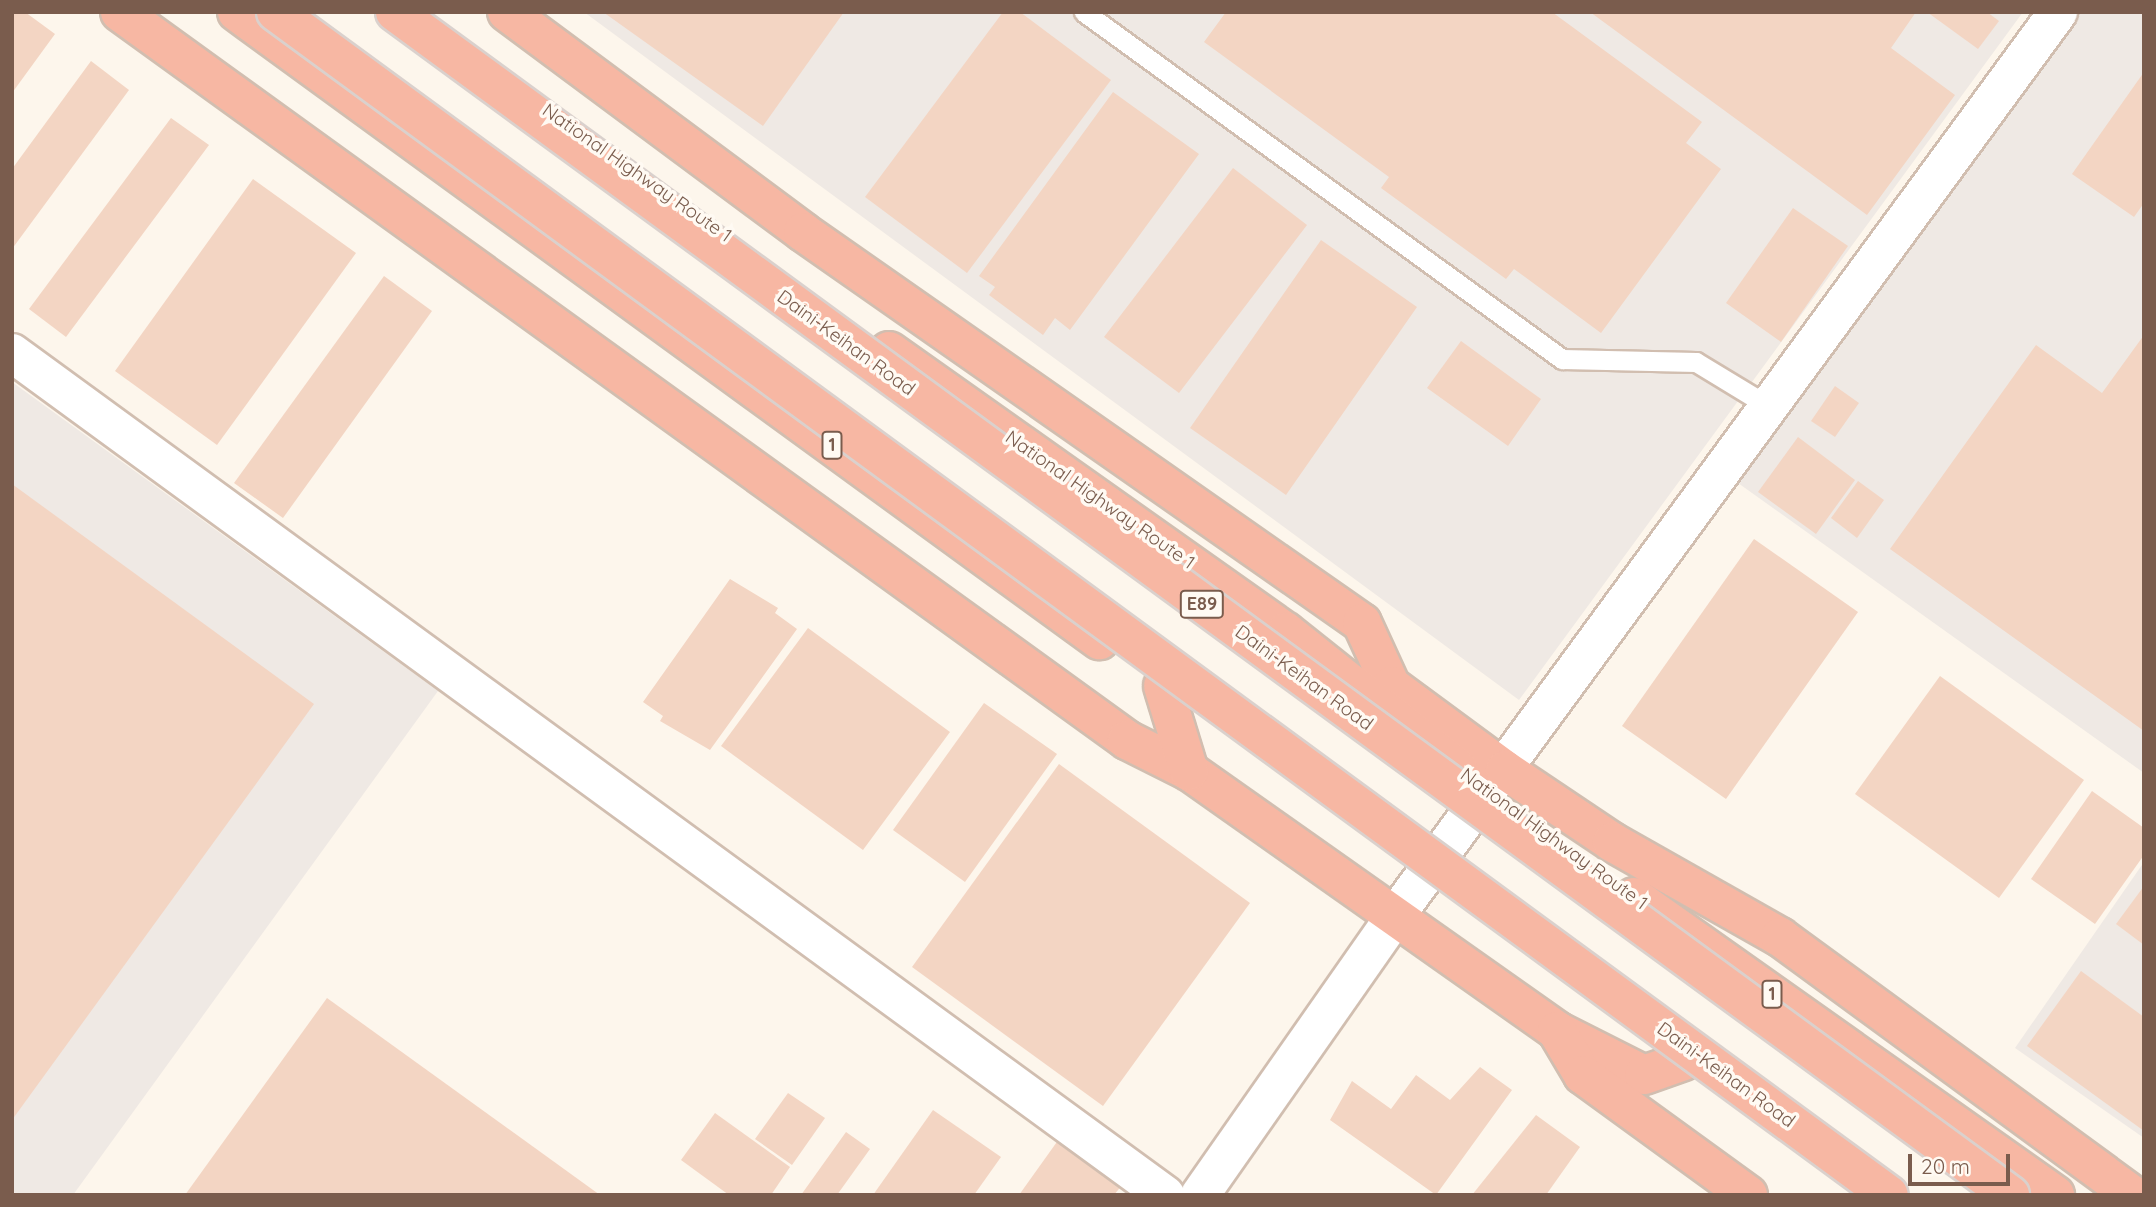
<!DOCTYPE html>
<html>
<head>
<meta charset="utf-8">
<style>
	body { margin:0 }
	#map { position:relative; width:2156px; height:1207px; overflow:hidden; background:#fdf6ec; font-family:Quicksand,sans-serif }
	div>[style] { position:absolute }
	.industrial>* { inset:0; background:#efe9e4 }
	.building>* { inset:0; background:#f3d5c3 }
	.roads { filter:drop-shadow(2px 0 #d1beb0) drop-shadow(-2px 0 #d1beb0) drop-shadow(0 2px #d1beb0) drop-shadow(0 -2px #d1beb0) }
	.lane>* { height:19px; margin:-9.5px; padding:0 9.5px; transform-origin:9.5px; border-radius:9.5px; background:#fff }
	.street>* { height:38px; margin:-19px; padding:0 19px; transform-origin:19px; border-radius:19px; background:#fff }
	.secondary>* { height:38px; margin:-19px; padding:0 19px; transform-origin:19px; border-radius:19px; background:#fff }
	.highway>* { height:38px; margin:-19px; padding:0 19px; transform-origin:19px; border-radius:19px; background:#f7b7a3 }
	.bridges { filter:drop-shadow(2px 0 #dad1cd) drop-shadow(-2px 0 #dad1cd) drop-shadow(0 2px #dad1cd) drop-shadow(0 -2px #dad1cd) }
	.highway-bridge>* { height:38px; margin:-19px; padding:0 19px; transform-origin:19px; border-radius:19px; background:#f7b7a3 }
	span { translate:-50% -50%; white-space:nowrap; text-align:center; line-height:1.15; -webkit-text-stroke:7px #fffaf3; paint-order:stroke }
	.shield-label span { padding:2px 5px; background:#fffaf3; border:2px solid; border-radius:5px; -webkit-text-stroke-width:0 }
	.shield-label { font-size:18px; color:#7a5c4d; font-weight:700 }
	.street-label { font-size:19px; color:#7a5c4d }
	.frame { position:absolute; inset:0; border:14px solid #7a5c4d; pointer-events:none }
	.scale { position:absolute; left:1908px; top:1154px; width:102px; height:32px; box-sizing:border-box; border:4px solid #7a5c4d; border-top:0; padding-left:9px; font-size:21px; line-height:24px; white-space:nowrap; color:#7a5c4d; -webkit-text-stroke:5px #fffaf3; paint-order:stroke }
</style>
</head>
<body>
<div id="map">
	<div class="industrial">
		<i style="clip-path:polygon(584px 12px,2023px 12px,1519px 700px)"></i>
		<i style="clip-path:polygon(2076px 12px,2144px 12px,2144px 773px,1738px 483px)"></i>
		<i style="clip-path:polygon(12px 382px,438px 691px,73px 1195px,12px 1195px)"></i>
		<i style="clip-path:polygon(2144px 862px,2144px 1138px,2015px 1048px)"></i>
	</div>
	<div class="building">
		<i style="clip-path:polygon(12px 12px,25px 12px,55px 34px,12px 93px)"></i>
		<i style="clip-path:polygon(603px 12px,844px 12px,763px 126px)"></i>
		<i style="clip-path:polygon(1003px 12px,1020px 12px,1111px 80px,967px 273px,865px 197px)"></i>
		<i style="clip-path:polygon(1226px 12px,1552px 12px,1702px 122px,1686px 143px,1721px 169px,1601px 333px,1514px 269px,1506px 279px,1381px 188px,1389px 177px,1204px 42px)"></i>
		<i style="clip-path:polygon(1590px 12px,1916px 12px,1891px 48px,1955px 95px,1867px 215px)"></i>
		<i style="clip-path:polygon(1927px 12px,1987px 12px,1999px 21px,1978px 49px)"></i>
		<i style="clip-path:polygon(91px 61px,129px 90px,12px 249px,12px 169px)"></i>
		<i style="clip-path:polygon(2144px 72px,2144px 203px,2134px 217px,2072px 174px)"></i>
		<i style="clip-path:polygon(1113px 92px,1199px 154px,1070px 330px,1055px 318px,1043px 335px,989px 295px,995px 287px,979px 276px)"></i>
		<i style="clip-path:polygon(171px 118px,209px 145px,66px 337px,29px 309px)"></i>
		<i style="clip-path:polygon(1233px 168px,1307px 225px,1179px 393px,1104px 337px)"></i>
		<i style="clip-path:polygon(253px 179px,356px 253px,217px 445px,115px 371px)"></i>
		<i style="clip-path:polygon(1793px 208px,1848px 246px,1781px 342px,1726px 303px)"></i>
		<i style="clip-path:polygon(1321px 240px,1417px 307px,1286px 495px,1190px 428px)"></i>
		<i style="clip-path:polygon(384px 276px,432px 311px,283px 518px,234px 483px)"></i>
		<i style="clip-path:polygon(2144px 335px,2144px 731px,1890px 549px,2036px 345px,2102px 393px)"></i>
		<i style="clip-path:polygon(1461px 341px,1541px 399px,1508px 446px,1427px 388px)"></i>
		<i style="clip-path:polygon(1835px 386px,1859px 403px,1835px 437px,1811px 421px)"></i>
		<i style="clip-path:polygon(1798px 437px,1855px 480px,1816px 534px,1758px 492px)"></i>
		<i style="clip-path:polygon(1858px 481px,1884px 500px,1857px 538px,1831px 518px)"></i>
		<i style="clip-path:polygon(12px 484px,314px 704px,12px 1120px)"></i>
		<i style="clip-path:polygon(1754px 539px,1858px 612px,1726px 799px,1622px 726px)"></i>
		<i style="clip-path:polygon(730px 579px,778px 608px,775px 613px,797px 629px,710px 750px,660px 721px,663px 716px,643px 702px)"></i>
		<i style="clip-path:polygon(808px 628px,950px 732px,863px 850px,721px 746px)"></i>
		<i style="clip-path:polygon(1940px 676px,2084px 780px,1999px 898px,1855px 794px)"></i>
		<i style="clip-path:polygon(984px 703px,1057px 754px,965px 882px,893px 830px)"></i>
		<i style="clip-path:polygon(1059px 764px,1250px 903px,1103px 1106px,912px 967px)"></i>
		<i style="clip-path:polygon(2092px 791px,2144px 828px,2144px 855px,2095px 924px,2031px 879px)"></i>
		<i style="clip-path:polygon(2144px 886px,2144px 945px,2116px 924px)"></i>
		<i style="clip-path:polygon(2081px 971px,2144px 1017px,2144px 1131px,2027px 1046px)"></i>
		<i style="clip-path:polygon(327px 998px,600px 1195px,185px 1195px)"></i>
		<i style="clip-path:polygon(1480px 1067px,1512px 1090px,1436px 1195px,1330px 1120px,1352px 1081px,1391px 1109px,1416px 1075px,1450px 1100px)"></i>
		<i style="clip-path:polygon(788px 1093px,825px 1118px,792px 1165px,755px 1139px)"></i>
		<i style="clip-path:polygon(933px 1110px,1001px 1157px,974px 1195px,873px 1195px)"></i>
		<i style="clip-path:polygon(715px 1113px,790px 1167px,771px 1195px,729px 1195px,681px 1160px)"></i>
		<i style="clip-path:polygon(1536px 1115px,1580px 1147px,1546px 1195px,1472px 1195px)"></i>
		<i style="clip-path:polygon(846px 1132px,870px 1149px,837px 1195px,801px 1195px)"></i>
		<i style="clip-path:polygon(1059px 1139px,1122px 1185px,1114px 1195px,1019px 1195px)"></i>
	</div>
	<div class="roads">
		<div class="lane">
			<i style="left:1084px;top:12px;width:591px;rotate:35.98deg"></i>
			<i style="left:1562px;top:359px;width:134px;rotate:1.3deg"></i>
			<i style="left:1696px;top:362px;width:87px;rotate:31.3deg"></i>
		</div>
		<div class="street">
			<i style="left:12px;top:353px;width:1428px;rotate:36.14deg"></i>
		</div>
		<div class="secondary">
			<i style="left:1200px;top:1195px;width:340px;rotate:-55deg"></i>
			<i style="left:1395px;top:916px;width:1121px;rotate:-53.74deg"></i>
		</div>
		<div class="highway">
			<i style="left:120px;top:12px;width:1243px;rotate:35.86deg"></i>
			<i style="left:1127px;top:740px;width:69px;rotate:26.6deg"></i>
			<i style="left:1189px;top:771px;width:451px;rotate:35.2deg"></i>
			<i style="left:1557px;top:1031px;width:97px;rotate:26.8deg"></i>
			<i style="left:1644px;top:1075px;width:42px;rotate:-19.3deg"></i>
			<i style="left:237px;top:12px;width:1067px;rotate:36.07deg"></i>
			<i style="left:507px;top:12px;width:369px;rotate:36.6deg"></i>
			<i style="left:803px;top:232px;width:682px;rotate:34.97deg"></i>
			<i style="left:1362px;top:623px;width:69px;rotate:65.3deg"></i>
			<i style="left:1391px;top:686px;width:142px;rotate:36.4deg"></i>
			<i style="left:1505px;top:770px;width:129px;rotate:33.9deg"></i>
			<i style="left:1612px;top:842px;width:193px;rotate:29.5deg"></i>
			<i style="left:1780px;top:937px;width:436px;rotate:36.2deg"></i>
			<i style="left:889px;top:351px;width:486px;rotate:35.3deg"></i>
			<i style="left:1286px;top:632px;width:220px;rotate:38.5deg"></i>
			<i style="left:1163px;top:686px;width:89px;rotate:73deg"></i>
			<i style="left:1634px;top:897px;width:516px;rotate:35.29deg"></i>
			<i style="left:1557px;top:1031px;width:51px;rotate:59.4deg"></i>
			<i style="left:1583px;top:1075px;width:204px;rotate:36deg"></i>
		</div>
	</div>
	<div class="bridges">
		<div class="highway-bridge">
			<i style="left:276px;top:12px;width:2000px;rotate:36.26deg"></i>
			<i style="left:395px;top:12px;width:2002px;rotate:36.22deg"></i>
		</div>
	</div>
	<div class="shield-label">
		<span style="left:832px;top:445px">1</span>
		<span style="left:1202px;top:604px">E89</span>
		<span style="left:1772px;top:994px">1</span>
	</div>
	<div class="street-label">
		<span style="left:637px;top:173px;rotate:35deg">National Highway Route 1</span>
		<span style="left:846px;top:343px;rotate:36deg">Daini-Keihan Road</span>
		<span style="left:1100px;top:500px;rotate:35deg">National Highway Route 1</span>
		<span style="left:1304px;top:678px;rotate:36deg">Daini-Keihan Road</span>
		<span style="left:1554px;top:839px;rotate:36deg">National Highway Route 1</span>
		<span style="left:1726px;top:1075px;rotate:36deg">Daini-Keihan Road</span>
	</div>
	<div class="frame"></div>
	<div class="scale">20 m</div>
</div>
</body>
</html>
